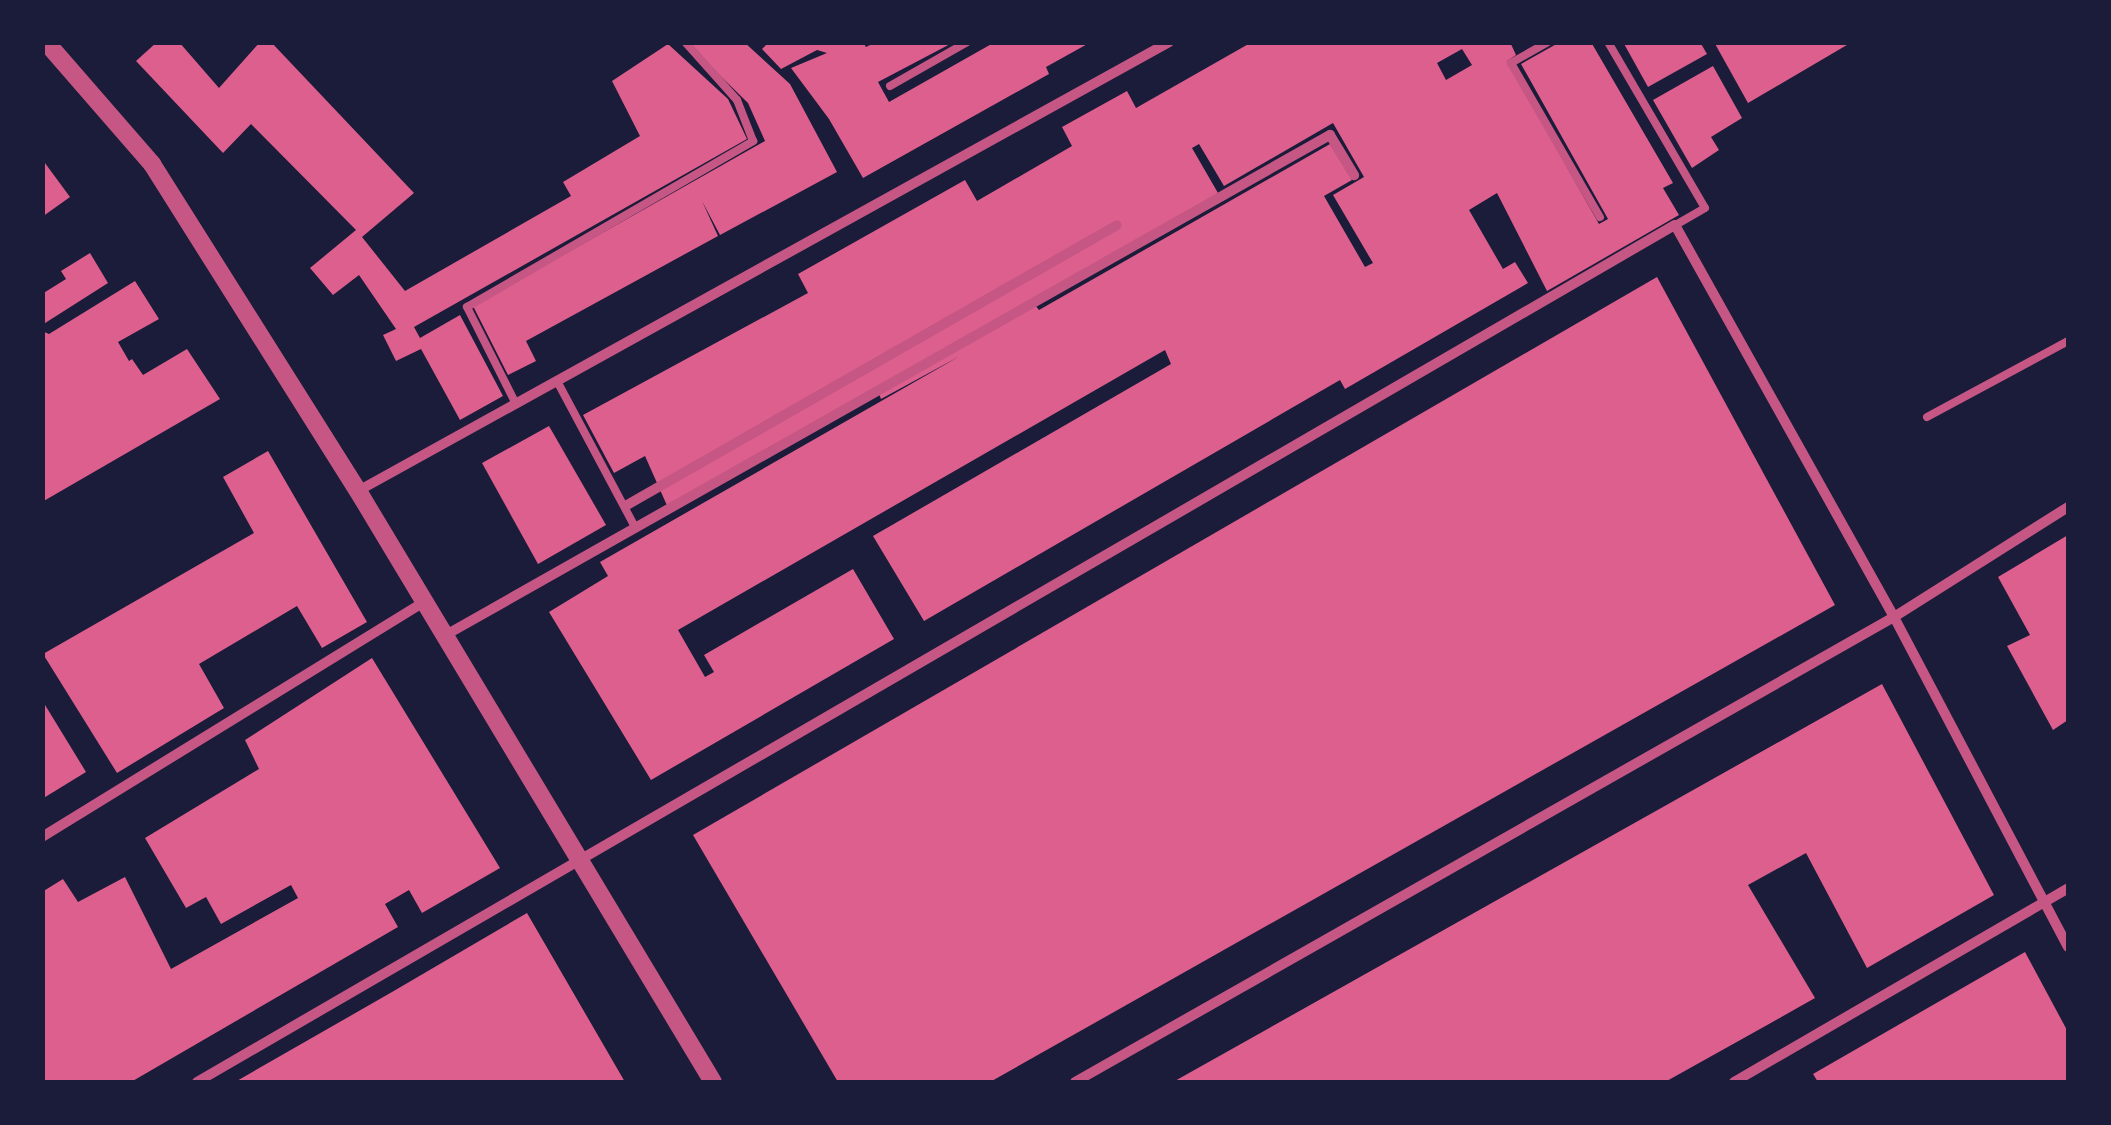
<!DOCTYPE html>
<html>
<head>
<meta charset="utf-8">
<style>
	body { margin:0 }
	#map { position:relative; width:2111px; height:1125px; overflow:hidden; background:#1b1b3a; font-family:Ubuntu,sans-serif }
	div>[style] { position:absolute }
	.building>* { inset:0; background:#dd5f8e }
	.service>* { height:8px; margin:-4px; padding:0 4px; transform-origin:4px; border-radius:4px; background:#c65784 }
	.minor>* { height:10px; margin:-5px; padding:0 5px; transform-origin:5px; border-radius:5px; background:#c65784 }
	.tertiary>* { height:18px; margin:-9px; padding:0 9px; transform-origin:9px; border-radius:9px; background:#c65784 }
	span { translate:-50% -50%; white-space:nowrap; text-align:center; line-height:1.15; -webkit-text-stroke:9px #1b1b3a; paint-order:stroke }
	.frame { position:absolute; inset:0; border:45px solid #1b1b3a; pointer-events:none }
</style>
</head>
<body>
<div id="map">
	<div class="building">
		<i style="clip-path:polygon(157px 42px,179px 42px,219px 88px,260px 42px,271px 42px,414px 193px,362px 237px,405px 291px,571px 196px,563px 182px,640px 136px,612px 81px,668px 44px,728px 99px,747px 139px,414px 327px,420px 338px,460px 315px,503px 396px,460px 420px,421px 349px,396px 361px,383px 335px,396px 329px,359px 275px,333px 295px,310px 268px,356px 230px,251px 124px,223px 153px,136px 61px)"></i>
		<i style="clip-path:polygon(686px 42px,744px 42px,790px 84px,837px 172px,720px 235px,702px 201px,718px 236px,526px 341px,536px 361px,508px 375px,473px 306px,765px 141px,748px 103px)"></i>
		<i style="clip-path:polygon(769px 42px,863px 42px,866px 47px,876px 42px,954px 42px,878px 82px,889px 102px,995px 42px,1091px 42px,1046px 67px,1049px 74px,863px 178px,829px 119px,791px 68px,827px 53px,817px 50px,781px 69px,762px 49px)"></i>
		<i style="clip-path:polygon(evenodd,1252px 42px,1510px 42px,1516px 55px,1507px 61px,1599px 224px,1608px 219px,1521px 64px,1560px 42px,1591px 42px,1673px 183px,1663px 188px,1679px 215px,1547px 291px,1497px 193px,1469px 210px,1503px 269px,1515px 262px,1528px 283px,1345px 389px,1340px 380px,924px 621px,873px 536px,1171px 364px,1165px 350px,678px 630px,705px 677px,714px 672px,704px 655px,853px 569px,894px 639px,651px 780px,549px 612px,608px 576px,600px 562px,960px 356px,881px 399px,879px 394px,669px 510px,645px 456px,614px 473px,583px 415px,808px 293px,798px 274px,965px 180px,977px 201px,1072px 146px,1062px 127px,1127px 91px,1136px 108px,1252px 42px,1462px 49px,1472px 65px,1446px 80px,1437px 63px,1462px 49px,1252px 42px,1333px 123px,1364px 177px,1333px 195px,1373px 263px,1365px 267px,1324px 196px,1352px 180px,1330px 144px,1039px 310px,1035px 305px,1218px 193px,1192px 148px,1199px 144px,1224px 186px,1333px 123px)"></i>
		<i style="clip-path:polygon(1623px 42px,1700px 42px,1707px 54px,1648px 87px)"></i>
		<i style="clip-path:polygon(1714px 42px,1852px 42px,1748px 103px)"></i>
		<i style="clip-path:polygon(1713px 66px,1742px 118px,1711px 137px,1719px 150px,1692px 168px,1653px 100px)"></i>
		<i style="clip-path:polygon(42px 159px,70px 197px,42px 217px)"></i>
		<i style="clip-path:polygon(90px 253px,108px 283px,42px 325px,42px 294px,66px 279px,61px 271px)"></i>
		<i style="clip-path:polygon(1657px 277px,1835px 605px,990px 1082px,838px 1082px,693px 835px)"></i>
		<i style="clip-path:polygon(135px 281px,159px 319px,118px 342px,129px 361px,132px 359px,143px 375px,187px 349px,220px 399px,42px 502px,42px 331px,49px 334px)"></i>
		<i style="clip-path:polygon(549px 426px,606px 525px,538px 564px,482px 463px)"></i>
		<i style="clip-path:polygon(268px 451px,367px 622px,322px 648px,297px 606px,199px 664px,224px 708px,117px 773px,43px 654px,254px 533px,223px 477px)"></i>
		<i style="clip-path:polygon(2068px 535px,2068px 720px,2053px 730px,2007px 646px,2030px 635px,1998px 577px)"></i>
		<i style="clip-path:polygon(372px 658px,500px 868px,422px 913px,409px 890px,385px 904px,398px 927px,131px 1082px,42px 1082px,42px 892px,63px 879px,78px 902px,125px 877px,171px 969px,298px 898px,291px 885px,221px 924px,206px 897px,186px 908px,145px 838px,259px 769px,245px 740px)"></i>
		<i style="clip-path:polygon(1882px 684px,1994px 895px,1867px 968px,1806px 853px,1748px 885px,1815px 998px,1769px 1024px,1665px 1082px,1173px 1082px)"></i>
		<i style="clip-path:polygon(42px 700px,86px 772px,42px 799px)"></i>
		<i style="clip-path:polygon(527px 913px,625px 1082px,235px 1082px,392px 992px)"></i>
		<i style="clip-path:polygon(2025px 952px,2068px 1032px,2068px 1082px,1818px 1082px,1813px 1074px)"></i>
	</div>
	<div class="service">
		<i style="left:1548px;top:42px;width:43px;rotate:150.4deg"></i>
		<i style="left:1511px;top:63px;width:178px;rotate:60deg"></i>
		<i style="left:1608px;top:42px;width:192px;rotate:59.7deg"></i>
		<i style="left:1705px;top:208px;width:34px;rotate:150deg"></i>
		<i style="left:890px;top:86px;width:89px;rotate:-29.7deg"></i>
		<i style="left:557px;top:381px;width:166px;rotate:61.9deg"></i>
		<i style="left:516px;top:404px;width:109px;rotate:-116.8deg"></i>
		<i style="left:467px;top:307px;width:331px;rotate:-30.1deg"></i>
		<i style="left:753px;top:141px;width:44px;rotate:-111.3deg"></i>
		<i style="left:737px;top:100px;width:78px;rotate:-131.9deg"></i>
		<i style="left:1927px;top:417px;width:160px;rotate:-28.3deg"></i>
	</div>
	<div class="minor">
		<i style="left:358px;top:491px;width:927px;rotate:-28.97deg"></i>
		<i style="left:627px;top:505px;width:564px;rotate:-29.74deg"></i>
		<i style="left:444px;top:636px;width:1018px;rotate:-29.49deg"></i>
		<i style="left:1330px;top:135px;width:47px;rotate:59deg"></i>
		<i style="left:42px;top:837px;width:447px;rotate:-31.6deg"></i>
		<i style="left:197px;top:1082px;width:1708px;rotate:-30.11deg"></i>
		<i style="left:1675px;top:225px;width:449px;rotate:60.8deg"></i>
		<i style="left:1894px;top:617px;width:373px;rotate:62.2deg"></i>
		<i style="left:1075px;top:1082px;width:942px;rotate:-29.59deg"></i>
		<i style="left:1894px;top:617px;width:206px;rotate:-32.3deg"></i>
		<i style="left:1734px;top:1082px;width:386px;rotate:-30.1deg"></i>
	</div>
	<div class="tertiary">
		<i style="left:46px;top:42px;width:162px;rotate:49deg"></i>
		<i style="left:152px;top:164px;width:386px;rotate:57.8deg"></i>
		<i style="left:358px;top:491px;width:689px;rotate:59.01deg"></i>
	</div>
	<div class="frame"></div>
</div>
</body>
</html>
